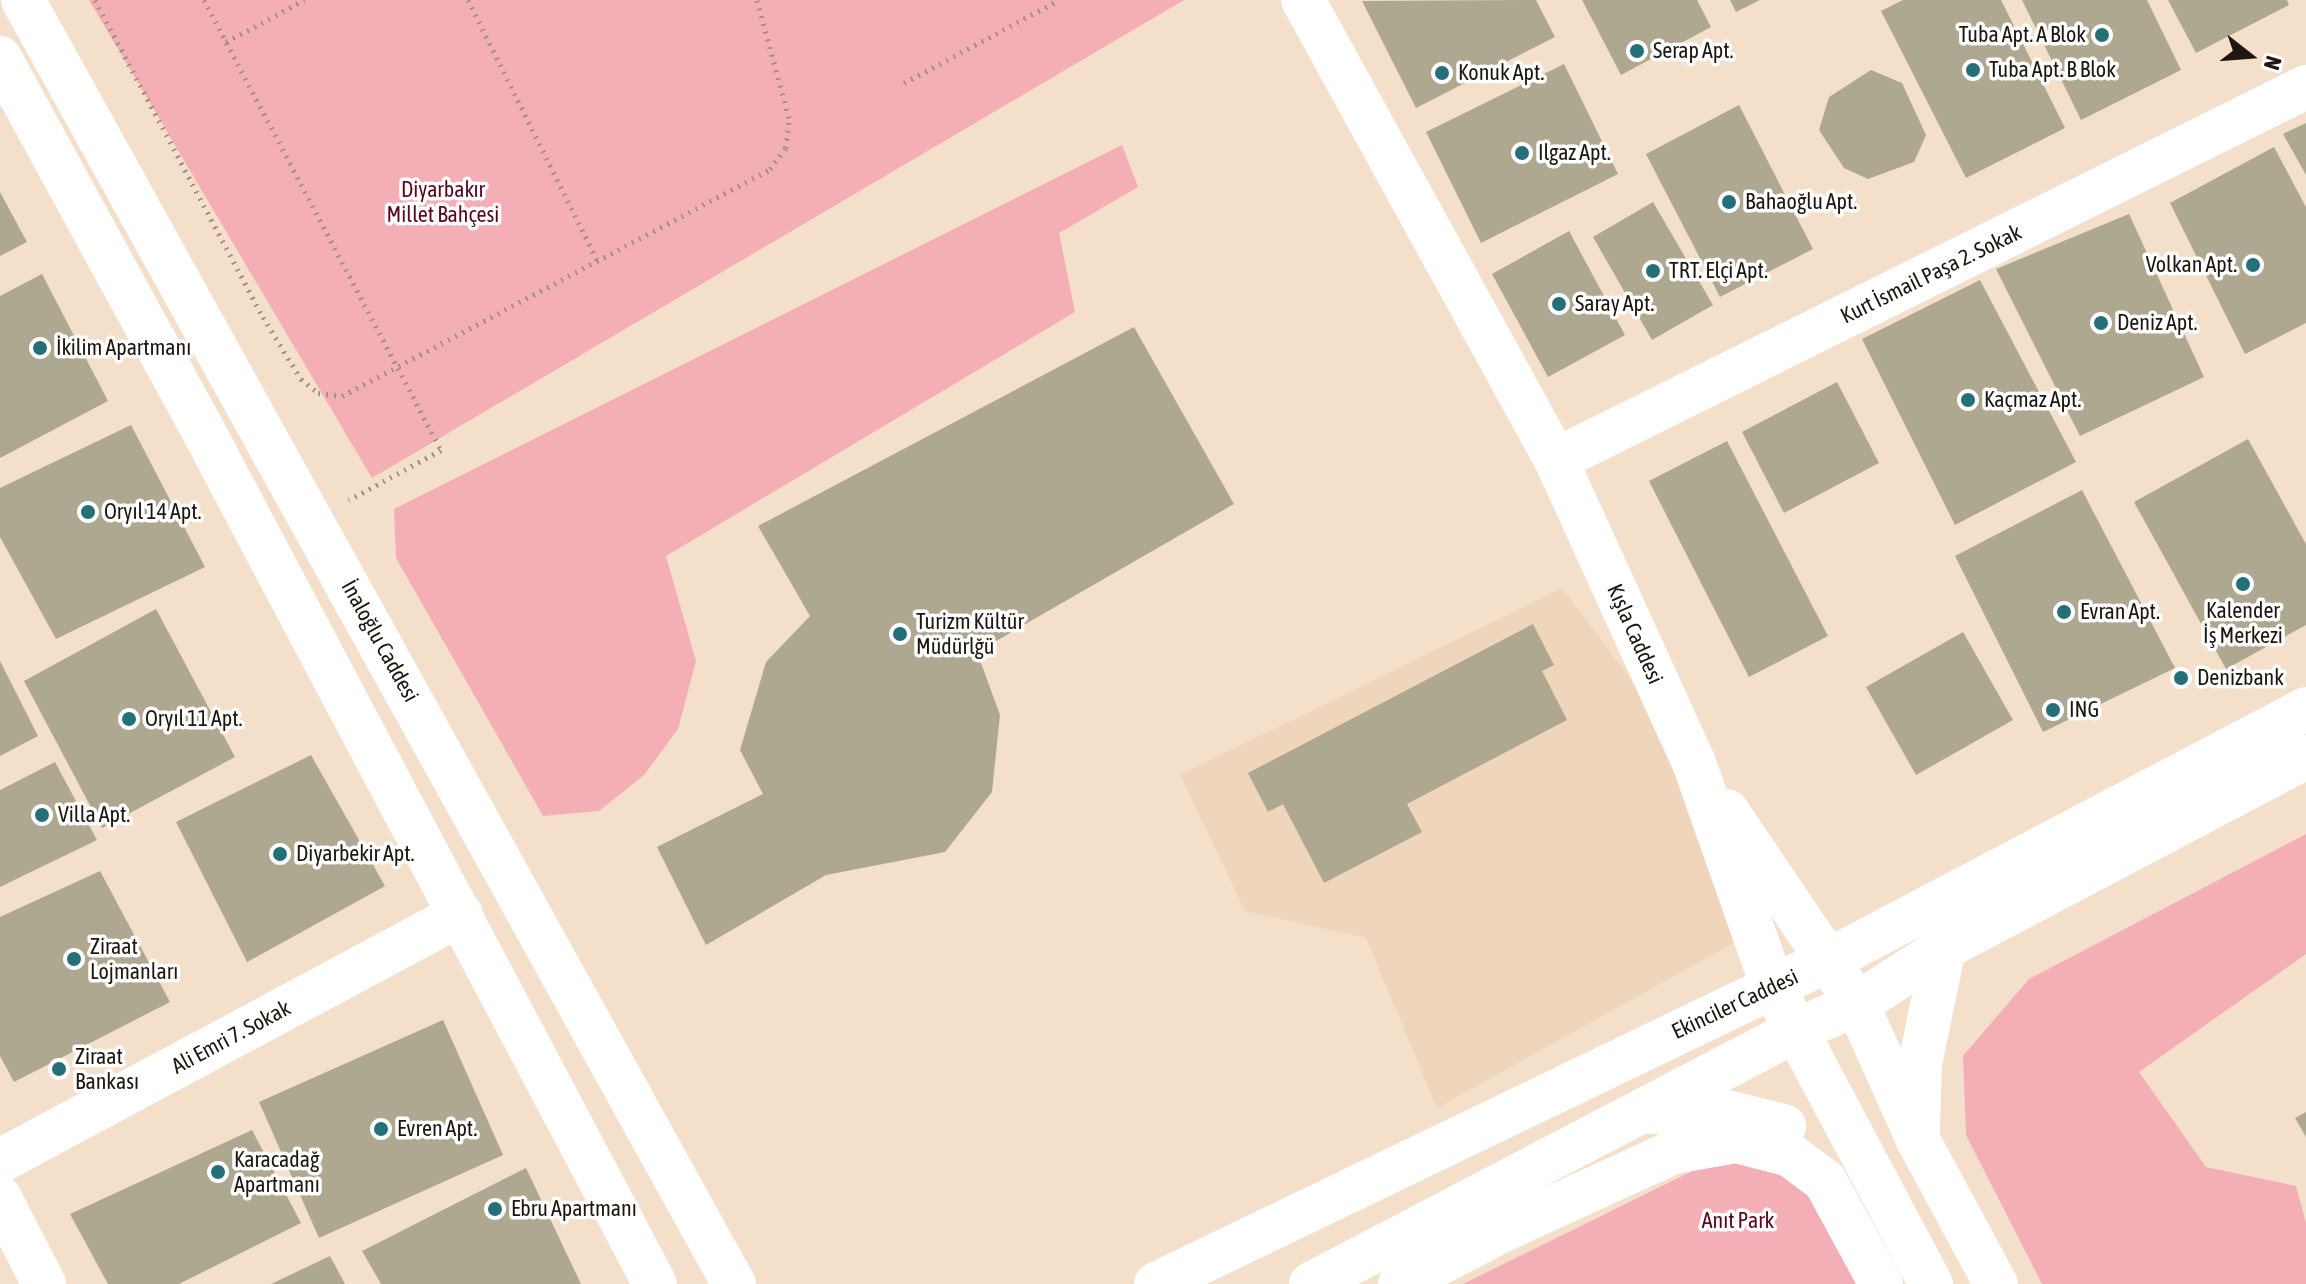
<!DOCTYPE html>
<html>
<head>
<meta charset="utf-8">
<style>
	body { margin:0 }
	#map { position:relative; width:2306px; height:1284px; overflow:hidden; background:#f4dfcb; font-family:"Asap Condensed",sans-serif }
	div>[style] { position:absolute }
	.built>* { inset:0; background:#efd5bb }
	.green>* { inset:0; background:#f4aeb6 }
	.building>* { inset:0; background:#afa890 }
	.path>* { height:5px; margin-top:-2.5px; transform-origin:0; background:repeating-linear-gradient(90deg,#a39384 0 2px,transparent 0 8px) }
	.minor>* { height:44px; margin:-22px; padding:0 22px; transform-origin:22px; border-radius:22px; background:#fff }
	.major>* { height:44px; margin:-22px; padding:0 22px; transform-origin:22px; border-radius:22px; background:#fff }
	.dots>* { width:22px; height:22px; translate:-50% -50%; box-sizing:border-box; border:4px solid #fff; border-radius:50% }
	span { translate:-50% -50%; white-space:nowrap; text-align:center; line-height:1.15; -webkit-text-stroke:7px #fff; paint-order:stroke }
	.poi-label { font-size:22px; color:#1e1710 }
	.right { translate:-100% -50%; text-align:right }
	.left { translate:0 -50%; text-align:left }
	.park-label { font-size:22px; color:#5a0820 }
	.street-label { font-size:22px; color:#1e1710 }
	.north { position:absolute; left:2210px; top:16px; width:80px; height:80px; -webkit-text-stroke:6px #fff; paint-order:stroke; rotate:107deg; font-size:22px; font-weight:700; line-height:32px; text-align:center; color:#1e1710 }
	.north::after { content:''; display:block; margin:auto; width:28px; height:36px; background:#1e1710; clip-path:polygon(50% 0,100% 100%,50% 72%,0 100%) }
</style>
</head>
<body>
<div id="map">
	<div class="built">
		<i style="clip-path:polygon(1562px 588px,1694px 763px,1739px 940px,1437px 1108px,1366px 938px,1245px 911px,1180px 775px)"></i>
	</div>
	<div class="green">
		<i style="clip-path:polygon(89px 0,1184px 0,372px 478px)"></i>
		<i style="clip-path:polygon(1122px 145px,1138px 187px,1059px 233px,1075px 312px,666px 556px,696px 661px,678px 729px,644px 775px,599px 811px,543px 816px,396px 558px,394px 509px)"></i>
		<i style="clip-path:polygon(2306px 834px,2306px 954px,2139px 1072px,2206px 1167px,2296px 1186px,2306px 1223px,2306px 1284px,2042px 1284px,1966px 1135px,1963px 1056px,2029px 979px)"></i>
		<i style="clip-path:polygon(1729px 1153px,1785px 1167px,1824px 1201px,1869px 1284px,1463px 1284px)"></i>
	</div>
	<div class="building">
		<i style="clip-path:polygon(1536px 0,1555px 37px,1416px 108px,1362px 1px)"></i>
		<i style="clip-path:polygon(1582px 0,1697px 0,1711px 27px,1621px 75px)"></i>
		<i style="clip-path:polygon(1730px 0,1760px 0,1736px 12px)"></i>
		<i style="clip-path:polygon(1903px 0,2001px 0,2065px 128px,1966px 178px,1881px 11px)"></i>
		<i style="clip-path:polygon(2022px 0,2147px 0,2181px 70px,2081px 120px)"></i>
		<i style="clip-path:polygon(2168px 0,2287px 0,2289px 5px,2196px 53px)"></i>
		<i style="clip-path:polygon(1564px 64px,1618px 174px,1481px 243px,1426px 132px)"></i>
		<i style="clip-path:polygon(1871px 70px,1902px 83px,1926px 135px,1914px 162px,1868px 179px,1844px 168px,1819px 130px,1829px 97px)"></i>
		<i style="clip-path:polygon(1739px 105px,1813px 249px,1720px 297px,1646px 154px)"></i>
		<i style="clip-path:polygon(2306px 123px,2306px 175px,2283px 134px)"></i>
		<i style="clip-path:polygon(2274px 147px,2306px 207px,2306px 323px,2245px 354px,2170px 203px)"></i>
		<i style="clip-path:polygon(0 192px,27px 242px,0 256px)"></i>
		<i style="clip-path:polygon(1653px 202px,1713px 305px,1652px 340px,1593px 237px)"></i>
		<i style="clip-path:polygon(2129px 214px,2204px 377px,2080px 436px,1996px 269px)"></i>
		<i style="clip-path:polygon(1569px 231px,1625px 335px,1548px 377px,1492px 274px)"></i>
		<i style="clip-path:polygon(42px 274px,108px 401px,0 458px,0 296px)"></i>
		<i style="clip-path:polygon(1980px 280px,2076px 462px,1955px 525px,1862px 339px)"></i>
		<i style="clip-path:polygon(1134px 327px,1234px 504px,977px 652px,1000px 715px,992px 792px,945px 852px,826px 875px,706px 945px,657px 847px,763px 794px,740px 750px,766px 662px,810px 616px,758px 526px)"></i>
		<i style="clip-path:polygon(1837px 382px,1879px 463px,1784px 513px,1742px 432px)"></i>
		<i style="clip-path:polygon(131px 425px,205px 567px,56px 639px,0 537px,0 488px)"></i>
		<i style="clip-path:polygon(2248px 439px,2306px 544px,2306px 625px,2226px 669px,2134px 502px)"></i>
		<i style="clip-path:polygon(1727px 441px,1828px 636px,1749px 677px,1649px 481px)"></i>
		<i style="clip-path:polygon(2082px 490px,2175px 668px,2043px 732px,1955px 556px)"></i>
		<i style="clip-path:polygon(156px 609px,235px 757px,102px 828px,24px 681px)"></i>
		<i style="clip-path:polygon(1533px 624px,1554px 665px,1542px 671px,1567px 720px,1407px 804px,1422px 832px,1324px 883px,1283px 804px,1268px 812px,1248px 773px)"></i>
		<i style="clip-path:polygon(1963px 632px,2013px 720px,1916px 775px,1866px 687px)"></i>
		<i style="clip-path:polygon(0 661px,38px 736px,0 756px)"></i>
		<i style="clip-path:polygon(311px 755px,385px 886px,247px 962px,176px 822px)"></i>
		<i style="clip-path:polygon(55px 762px,97px 840px,0 887px,0 790px)"></i>
		<i style="clip-path:polygon(100px 871px,170px 1002px,14px 1082px,0 1056px,0 917px)"></i>
		<i style="clip-path:polygon(443px 1020px,503px 1155px,319px 1238px,259px 1102px)"></i>
		<i style="clip-path:polygon(2306px 1112px,2306px 1137px,2295px 1118px)"></i>
		<i style="clip-path:polygon(252px 1130px,301px 1223px,179px 1284px,108px 1284px,70px 1214px)"></i>
		<i style="clip-path:polygon(526px 1168px,581px 1284px,381px 1284px,362px 1251px)"></i>
		<i style="clip-path:polygon(330px 1256px,345px 1284px,271px 1284px)"></i>
	</div>
	<div class="path">
		<i style="left:95px;top:0;width:359px;rotate:62.1deg"></i>
		<i style="left:263px;top:317px;width:73px;rotate:58.5deg"></i>
		<i style="left:301px;top:379px;width:22px;rotate:39deg"></i>
		<i style="left:318px;top:393px;width:24px;rotate:7deg"></i>
		<i style="left:342px;top:396px;width:484px;rotate:-27.9deg"></i>
		<i style="left:770px;top:169px;width:26px;rotate:-53deg"></i>
		<i style="left:786px;top:148px;width:30px;rotate:-84deg"></i>
		<i style="left:789px;top:118px;width:122px;rotate:-105.2deg"></i>
		<i style="left:204px;top:0;width:509px;rotate:62.23deg"></i>
		<i style="left:441px;top:450px;width:105px;rotate:151.5deg"></i>
		<i style="left:468px;top:0;width:292px;rotate:63.6deg"></i>
		<i style="left:226px;top:42px;width:89px;rotate:-28.3deg"></i>
		<i style="left:904px;top:83px;width:176px;rotate:-28.2deg"></i>
	</div>
	<div class="minor">
		<i style="left:1303px;top:0;width:525px;rotate:61.19deg"></i>
		<i style="left:1556px;top:460px;width:333px;rotate:65.5deg"></i>
		<i style="left:1694px;top:763px;width:235px;rotate:70.6deg"></i>
		<i style="left:1772px;top:985px;width:339px;rotate:62deg"></i>
		<i style="left:1556px;top:460px;width:838px;rotate:-26.44deg"></i>
		<i style="left:1727px;top:811px;width:233px;rotate:56deg"></i>
		<i style="left:1857px;top:1004px;width:149px;rotate:65.8deg"></i>
		<i style="left:1918px;top:1140px;width:164px;rotate:61.6deg"></i>
		<i style="left:1641px;top:1112px;width:81px;rotate:-0.7deg"></i>
		<i style="left:1722px;top:1111px;width:64px;rotate:13.6deg"></i>
		<i style="left:1918px;top:1130px;width:66px;rotate:-88.3deg"></i>
		<i style="left:1920px;top:1064px;width:118px;rotate:-78.3deg"></i>
		<i style="left:0;top:1161px;width:523px;rotate:-28.18deg"></i>
		<i style="left:0;top:1198px;width:97px;rotate:62.9deg"></i>
		<i style="left:1400px;top:1284px;width:116px;rotate:-27.7deg"></i>
		<i style="left:1503px;top:1230px;width:187px;rotate:-24.6deg"></i>
		<i style="left:1673px;top:1152px;width:64px;rotate:-9.9deg"></i>
		<i style="left:1736px;top:1141px;width:56px;rotate:14.5deg"></i>
		<i style="left:1790px;top:1155px;width:44px;rotate:36.6deg"></i>
		<i style="left:1825px;top:1181px;width:117px;rotate:61.5deg"></i>
	</div>
	<div class="major">
		<i style="left:23px;top:0;width:1468px;rotate:61.03deg"></i>
		<i style="left:0;top:58px;width:450px;rotate:61.4deg"></i>
		<i style="left:215px;top:453px;width:940px;rotate:62.1deg"></i>
		<i style="left:1156px;top:1284px;width:747px;rotate:-25.71deg"></i>
		<i style="left:1829px;top:960px;width:539px;rotate:-27.75deg"></i>
		<i style="left:1311px;top:1284px;width:546px;rotate:-27.6deg"></i>
		<i style="left:1795px;top:1031px;width:68px;rotate:-23.5deg"></i>
		<i style="left:1857px;top:1004px;width:103px;rotate:-32.8deg"></i>
		<i style="left:1944px;top:948px;width:409px;rotate:-27.8deg"></i>
	</div>
	<div class="dots">
		<i style="left:2102px;top:35px;background:#256f78"></i>
		<i style="left:1637px;top:51px;background:#256f78"></i>
		<i style="left:1973px;top:70px;background:#256f78"></i>
		<i style="left:1442px;top:73px;background:#256f78"></i>
		<i style="left:1522px;top:153px;background:#256f78"></i>
		<i style="left:1729px;top:202px;background:#256f78"></i>
		<i style="left:2253px;top:265px;background:#256f78"></i>
		<i style="left:1653px;top:271px;background:#256f78"></i>
		<i style="left:1559px;top:304px;background:#256f78"></i>
		<i style="left:2101px;top:323px;background:#256f78"></i>
		<i style="left:40px;top:348px;background:#256f78"></i>
		<i style="left:1968px;top:400px;background:#256f78"></i>
		<i style="left:88px;top:512px;background:#256f78"></i>
		<i style="left:2243px;top:584px;background:#256f78"></i>
		<i style="left:2064px;top:612px;background:#256f78"></i>
		<i style="left:900px;top:634px;background:#256f78"></i>
		<i style="left:2181px;top:678px;background:#256f78"></i>
		<i style="left:2053px;top:710px;background:#256f78"></i>
		<i style="left:129px;top:719px;background:#256f78"></i>
		<i style="left:42px;top:815px;background:#256f78"></i>
		<i style="left:280px;top:854px;background:#256f78"></i>
		<i style="left:74px;top:959px;background:#256f78"></i>
		<i style="left:59px;top:1069px;background:#256f78"></i>
		<i style="left:381px;top:1129px;background:#256f78"></i>
		<i style="left:218px;top:1172px;background:#256f78"></i>
		<i style="left:495px;top:1209px;background:#256f78"></i>
	</div>
	<div class="poi-label">
		<span class="right" style="left:2086px;top:35px">Tuba Apt. A Blok</span>
		<span class="left" style="left:1653px;top:51px">Serap Apt.</span>
		<span class="left" style="left:1989px;top:70px">Tuba Apt. B Blok</span>
		<span class="left" style="left:1458px;top:73px">Konuk Apt.</span>
		<span class="left" style="left:1538px;top:153px">Ilgaz Apt.</span>
		<span class="left" style="left:1745px;top:202px">Bahaoğlu Apt.</span>
		<span class="right" style="left:2237px;top:265px">Volkan Apt.</span>
		<span class="left" style="left:1669px;top:271px">TRT. Elçi Apt.</span>
		<span class="left" style="left:1575px;top:304px">Saray Apt.</span>
		<span class="left" style="left:2117px;top:323px">Deniz Apt.</span>
		<span class="left" style="left:56px;top:348px">İkilim Apartmanı</span>
		<span class="left" style="left:1984px;top:400px">Kaçmaz Apt.</span>
		<span class="left" style="left:104px;top:512px">Oryıl 14 Apt.</span>
		<span style="left:2243px;top:623px">Kalender<br>İş Merkezi</span>
		<span class="left" style="left:2080px;top:612px">Evran Apt.</span>
		<span class="left" style="left:916px;top:634px">Turizm Kültür<br>Müdürlğü</span>
		<span class="left" style="left:2197px;top:678px">Denizbank</span>
		<span class="left" style="left:2069px;top:710px">ING</span>
		<span class="left" style="left:145px;top:719px">Oryıl 11 Apt.</span>
		<span class="left" style="left:58px;top:815px">Villa Apt.</span>
		<span class="left" style="left:296px;top:854px">Diyarbekir Apt.</span>
		<span class="left" style="left:90px;top:959px">Ziraat<br>Lojmanları</span>
		<span class="left" style="left:75px;top:1069px">Ziraat<br>Bankası</span>
		<span class="left" style="left:397px;top:1129px">Evren Apt.</span>
		<span class="left" style="left:234px;top:1172px">Karacadağ<br>Apartmanı</span>
		<span class="left" style="left:511px;top:1209px">Ebru Apartmanı</span>
	</div>
	<div class="park-label">
		<span style="left:443px;top:202px">Diyarbakır<br>Millet Bahçesi</span>
		<span style="left:1738px;top:1221px">Anıt Park</span>
	</div>
	<div class="street-label">
		<span style="left:1931px;top:274px;rotate:-26deg">Kurt İsmail Paşa 2. Sokak</span>
		<span style="left:1635px;top:634px;rotate:66deg">Kışla Caddesi</span>
		<span style="left:380px;top:641px;rotate:61deg">İnaloğlu Caddesi</span>
		<span style="left:1735px;top:1004px;rotate:-25deg">Ekinciler Caddesi</span>
		<span style="left:231px;top:1037px;rotate:-28deg">Ali Emri 7. Sokak</span>
	</div>
	<div class="north">N</div>
</div>
</body>
</html>
